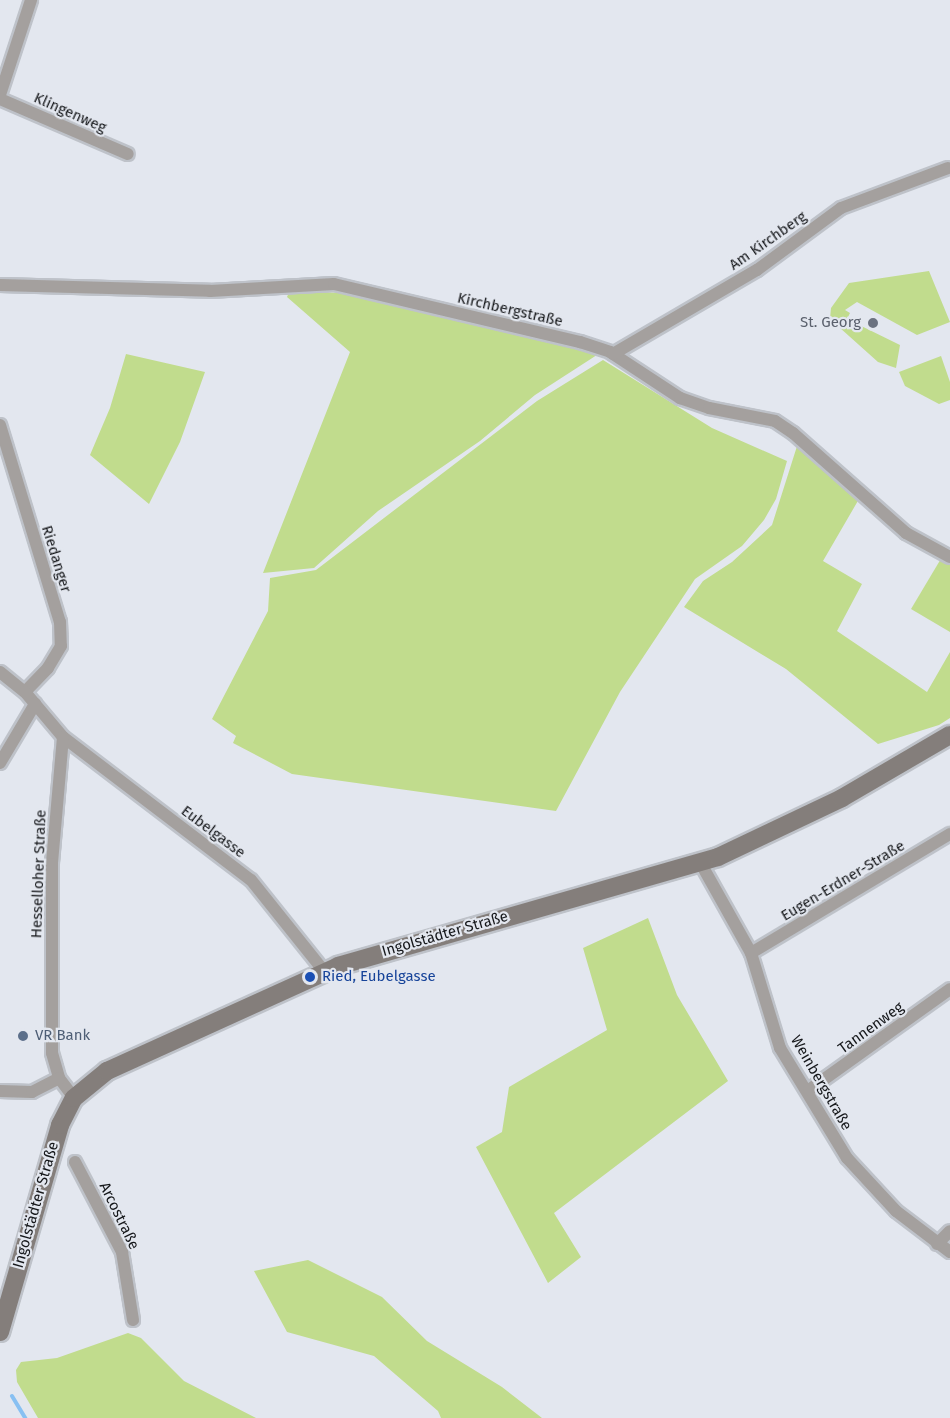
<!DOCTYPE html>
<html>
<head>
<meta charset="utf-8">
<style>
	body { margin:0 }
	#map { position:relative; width:950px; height:1418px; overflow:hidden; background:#e3e7ef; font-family:"Fira Sans",sans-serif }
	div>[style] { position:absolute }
	.green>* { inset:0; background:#c1dc8d }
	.stream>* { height:4px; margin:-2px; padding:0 2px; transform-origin:2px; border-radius:2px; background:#88c0f2 }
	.roads { filter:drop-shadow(2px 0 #bec2c9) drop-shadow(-2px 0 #bec2c9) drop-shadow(0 2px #bec2c9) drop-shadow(0 -2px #bec2c9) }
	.street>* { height:12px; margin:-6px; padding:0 6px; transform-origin:6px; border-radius:6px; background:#a4a09e }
	.secondary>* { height:18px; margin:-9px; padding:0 9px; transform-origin:9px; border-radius:9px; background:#847e7b }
	.dots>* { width:16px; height:16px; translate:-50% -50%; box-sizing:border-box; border:3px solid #e3e7ef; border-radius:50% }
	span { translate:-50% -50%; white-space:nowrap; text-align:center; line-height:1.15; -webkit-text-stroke:4.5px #e3e7ef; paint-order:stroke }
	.street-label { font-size:15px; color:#15171a }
	.worship-label { font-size:15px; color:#5b616d }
	.right { translate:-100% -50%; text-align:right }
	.transit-label { font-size:15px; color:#164399 }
	.left { translate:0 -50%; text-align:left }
	.service-label { font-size:15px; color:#4e5e75 }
</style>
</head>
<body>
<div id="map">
	<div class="green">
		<i style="clip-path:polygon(929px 271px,950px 322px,917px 335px,857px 302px,845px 310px,850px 313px,847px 319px,900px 345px,896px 368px,878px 362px,830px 319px,831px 308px,849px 283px)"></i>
		<i style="clip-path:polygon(290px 290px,357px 294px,600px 353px,535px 395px,480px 441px,378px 511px,314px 568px,263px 573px,350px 352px,287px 297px)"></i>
		<i style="clip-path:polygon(126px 354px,205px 372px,180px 442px,149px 504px,90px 455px,110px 408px)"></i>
		<i style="clip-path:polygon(941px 356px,950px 382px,950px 400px,939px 404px,905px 386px,899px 372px)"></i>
		<i style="clip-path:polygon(603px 360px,712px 428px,787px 461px,776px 499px,764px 520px,742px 546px,695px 579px,620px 692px,556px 811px,292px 774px,233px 743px,236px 736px,212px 719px,268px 611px,270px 578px,316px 570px,537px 401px)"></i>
		<i style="clip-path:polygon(798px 443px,859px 499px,823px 561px,862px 584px,837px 631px,927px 692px,950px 652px,950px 718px,939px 725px,878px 744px,786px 669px,684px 607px,703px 581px,732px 562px,772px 525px)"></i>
		<i style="clip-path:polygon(942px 557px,950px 561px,950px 632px,911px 609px)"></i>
		<i style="clip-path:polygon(648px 918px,677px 995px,728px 1081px,554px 1213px,581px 1257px,548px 1283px,476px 1147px,502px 1132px,509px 1087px,607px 1030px,583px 948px)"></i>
		<i style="clip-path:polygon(308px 1260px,382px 1297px,427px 1341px,502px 1387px,542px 1418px,441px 1418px,438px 1411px,374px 1356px,287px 1332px,254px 1271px)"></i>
		<i style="clip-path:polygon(128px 1333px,141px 1338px,184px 1381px,256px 1418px,38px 1418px,17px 1382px,16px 1370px,21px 1362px,57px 1358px)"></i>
	</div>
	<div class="stream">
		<i style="left:12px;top:1396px;width:26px;rotate:59deg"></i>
	</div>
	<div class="roads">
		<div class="street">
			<i style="left:0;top:95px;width:100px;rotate:-71.9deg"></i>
			<i style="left:0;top:99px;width:139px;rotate:23.3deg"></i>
			<i style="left:0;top:285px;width:210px;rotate:1.6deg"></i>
			<i style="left:210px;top:291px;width:124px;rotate:-3.2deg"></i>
			<i style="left:334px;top:284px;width:253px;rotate:13.3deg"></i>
			<i style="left:580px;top:342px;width:32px;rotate:18deg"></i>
			<i style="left:610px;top:352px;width:84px;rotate:33.3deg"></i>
			<i style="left:680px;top:398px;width:31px;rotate:19deg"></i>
			<i style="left:709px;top:408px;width:67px;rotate:11.1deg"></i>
			<i style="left:775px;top:421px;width:22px;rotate:34deg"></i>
			<i style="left:793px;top:433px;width:151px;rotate:41.5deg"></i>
			<i style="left:906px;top:533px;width:50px;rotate:28.6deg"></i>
			<i style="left:613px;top:354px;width:167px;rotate:-30.3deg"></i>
			<i style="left:757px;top:270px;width:104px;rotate:-36.4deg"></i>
			<i style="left:841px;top:208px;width:114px;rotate:-20.5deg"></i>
			<i style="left:0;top:425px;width:206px;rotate:73.1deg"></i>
			<i style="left:60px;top:622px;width:24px;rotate:88deg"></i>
			<i style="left:61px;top:646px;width:26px;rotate:121deg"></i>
			<i style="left:48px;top:668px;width:33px;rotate:134deg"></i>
			<i style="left:0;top:672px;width:32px;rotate:39deg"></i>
			<i style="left:25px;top:692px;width:59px;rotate:49.8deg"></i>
			<i style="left:63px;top:737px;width:236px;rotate:37.3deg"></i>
			<i style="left:251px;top:880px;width:117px;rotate:51.3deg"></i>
			<i style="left:63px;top:737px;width:127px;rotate:95deg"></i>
			<i style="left:52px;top:864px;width:189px;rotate:90deg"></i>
			<i style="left:52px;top:1053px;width:26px;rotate:74deg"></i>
			<i style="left:59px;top:1078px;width:25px;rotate:53deg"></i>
			<i style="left:0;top:763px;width:69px;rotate:-59.3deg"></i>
			<i style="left:700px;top:862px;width:104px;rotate:60.7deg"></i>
			<i style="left:751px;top:953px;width:99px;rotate:73deg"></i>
			<i style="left:780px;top:1048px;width:129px;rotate:58.7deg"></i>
			<i style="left:847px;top:1158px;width:72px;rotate:47.2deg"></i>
			<i style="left:896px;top:1211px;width:68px;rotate:37.2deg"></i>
			<i style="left:751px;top:953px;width:232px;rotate:-30.9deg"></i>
			<i style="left:809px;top:1090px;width:173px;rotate:-35.6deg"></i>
			<i style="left:0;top:1091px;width:32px;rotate:2deg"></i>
			<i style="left:32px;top:1092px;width:30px;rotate:-27deg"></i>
			<i style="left:75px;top:1162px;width:102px;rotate:62.4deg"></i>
			<i style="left:122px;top:1252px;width:69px;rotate:80.8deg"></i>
			<i style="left:937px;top:1244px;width:18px;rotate:-45deg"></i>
		</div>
		<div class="secondary">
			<i style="left:0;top:1332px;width:216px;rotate:-73.8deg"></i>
			<i style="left:60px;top:1125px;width:30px;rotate:-63deg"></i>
			<i style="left:74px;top:1098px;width:43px;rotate:-39.3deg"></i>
			<i style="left:107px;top:1071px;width:254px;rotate:-24.4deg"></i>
			<i style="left:338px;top:966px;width:395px;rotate:-16deg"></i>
			<i style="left:718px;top:857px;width:137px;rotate:-25.4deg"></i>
			<i style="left:842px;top:798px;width:125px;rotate:-30.3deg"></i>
		</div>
	</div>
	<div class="dots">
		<i style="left:873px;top:323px;background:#6b7280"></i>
		<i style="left:310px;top:977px;background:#1a4fb4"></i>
		<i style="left:23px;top:1036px;background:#5c6f8a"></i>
	</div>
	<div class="street-label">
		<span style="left:70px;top:113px;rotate:24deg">Klingenweg</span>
		<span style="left:768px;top:241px;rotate:-35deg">Am Kirchberg</span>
		<span style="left:510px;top:310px;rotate:13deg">Kirchbergstraße</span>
		<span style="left:56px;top:559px;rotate:73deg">Riedanger</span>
		<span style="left:213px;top:832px;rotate:37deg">Eubelgasse</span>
		<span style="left:39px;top:874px;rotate:-88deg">Hesselloher Straße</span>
		<span style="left:843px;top:881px;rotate:-31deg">Eugen-Erdner-Straße</span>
		<span style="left:445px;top:934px;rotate:-16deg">Ingolstädter Straße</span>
		<span style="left:871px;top:1028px;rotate:-36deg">Tannenweg</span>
		<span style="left:821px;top:1083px;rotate:60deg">Weinbergstraße</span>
		<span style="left:36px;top:1205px;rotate:-74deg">Ingolstädter Straße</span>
		<span style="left:119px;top:1216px;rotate:64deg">Arcostraße</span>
	</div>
	<div class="worship-label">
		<span class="right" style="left:861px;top:323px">St. Georg</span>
	</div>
	<div class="transit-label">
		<span class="left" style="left:322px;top:977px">Ried, Eubelgasse</span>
	</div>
	<div class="service-label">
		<span class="left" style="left:35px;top:1036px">VR Bank</span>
	</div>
</div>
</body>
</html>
